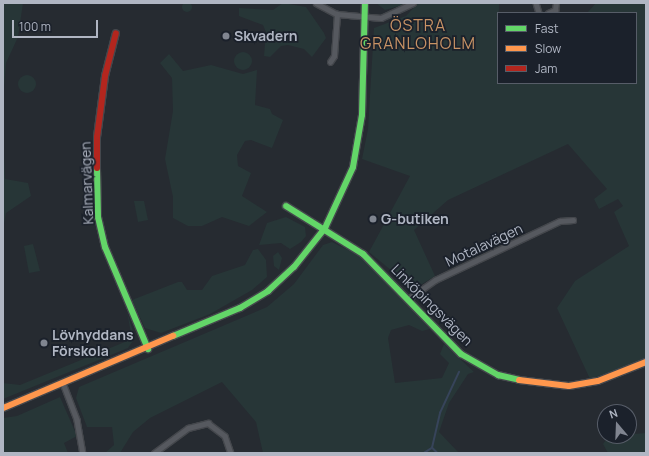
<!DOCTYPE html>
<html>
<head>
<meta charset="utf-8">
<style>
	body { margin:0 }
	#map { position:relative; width:649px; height:456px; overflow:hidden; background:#262b31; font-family:Manrope,sans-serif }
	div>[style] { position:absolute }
	.green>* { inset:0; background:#273637 }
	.round { border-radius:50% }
	.stream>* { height:1.5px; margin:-0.75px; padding:0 0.75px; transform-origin:0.75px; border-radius:0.75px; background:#37445a }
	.roads { filter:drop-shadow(1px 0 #44474c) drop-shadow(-1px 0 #44474c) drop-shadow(0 1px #44474c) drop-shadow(0 -1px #44474c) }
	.street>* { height:4.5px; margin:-2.25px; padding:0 2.25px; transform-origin:2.25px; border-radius:2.25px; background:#56595f }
	.fast>* { height:6px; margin:-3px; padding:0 3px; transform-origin:3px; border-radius:3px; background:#63d668 }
	.slow>* { height:6px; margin:-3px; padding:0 3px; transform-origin:3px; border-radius:3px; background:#ff974d }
	.jam>* { height:6px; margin:-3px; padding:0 3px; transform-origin:3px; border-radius:3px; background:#b3261e }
	.dots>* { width:11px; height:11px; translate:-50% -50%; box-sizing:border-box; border:2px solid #1b212b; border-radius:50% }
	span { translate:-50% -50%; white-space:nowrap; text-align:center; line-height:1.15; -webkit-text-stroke:3.5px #1b212b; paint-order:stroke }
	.poi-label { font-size:14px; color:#b0b6c3; font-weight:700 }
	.left { translate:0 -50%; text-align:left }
	.street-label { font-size:14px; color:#b0b6c3 }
	.quarter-label { font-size:16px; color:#c89365; letter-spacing:1px }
	.frame { position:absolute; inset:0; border:4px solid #b0b6c3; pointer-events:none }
	.legend { position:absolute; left:497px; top:12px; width:140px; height:72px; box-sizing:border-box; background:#1b212b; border:1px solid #575d68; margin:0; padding:5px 7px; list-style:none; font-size:12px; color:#b0b6c3 }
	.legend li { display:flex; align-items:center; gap:8px; height:20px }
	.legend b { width:20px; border:1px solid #575d68 }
	.north { position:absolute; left:597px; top:404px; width:40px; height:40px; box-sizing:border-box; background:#1b212b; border:1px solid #575d68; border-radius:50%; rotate:341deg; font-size:11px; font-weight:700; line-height:16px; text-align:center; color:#b0b6c3 }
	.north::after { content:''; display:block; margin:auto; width:14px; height:18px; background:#808590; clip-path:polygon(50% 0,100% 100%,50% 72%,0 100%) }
	.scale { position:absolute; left:12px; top:20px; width:86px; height:18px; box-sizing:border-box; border:2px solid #b0b6c3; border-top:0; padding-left:5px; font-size:12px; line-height:14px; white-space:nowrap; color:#b0b6c3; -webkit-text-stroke:3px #1b212b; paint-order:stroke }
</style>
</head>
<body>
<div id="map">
	<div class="green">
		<i class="round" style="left:182px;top:2px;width:10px;height:10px"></i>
		<i style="clip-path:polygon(3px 3px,23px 3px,18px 37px,6px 63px,3px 100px)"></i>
		<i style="clip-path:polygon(283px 3px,306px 7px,324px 33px,326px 38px,312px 57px,304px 49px,288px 45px,281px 46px,270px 57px,264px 56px,266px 32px,263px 25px,239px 16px,239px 8px,273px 10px)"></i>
		<i style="clip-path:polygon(376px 3px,402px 3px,403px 5px,385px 10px)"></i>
		<i style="clip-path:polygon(418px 3px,499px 3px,498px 83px,636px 83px,636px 13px,587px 13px,596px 3px,646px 3px,646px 359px,590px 379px,557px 308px,575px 281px,629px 246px,614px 212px,623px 206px,618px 199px,599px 209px,594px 199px,607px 189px,568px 144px,448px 200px,414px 230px,435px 276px,419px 286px,410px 286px,369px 252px,410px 176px,362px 159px,368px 129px,374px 28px,406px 16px)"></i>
		<i class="round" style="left:234px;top:52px;width:18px;height:18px"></i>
		<i style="clip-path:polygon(169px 54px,183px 71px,211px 65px,243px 74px,257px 70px,255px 105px,270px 109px,272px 114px,283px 120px,272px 148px,251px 140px,245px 141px,237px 155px,238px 166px,251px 173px,242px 196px,267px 212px,249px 226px,222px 217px,202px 226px,188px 226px,173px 218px,173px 197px,165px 159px,173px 111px,172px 78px,160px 63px)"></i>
		<i class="round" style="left:18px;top:75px;width:18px;height:18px"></i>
		<i style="clip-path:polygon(3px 128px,5px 179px,28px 183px,31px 196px,6px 213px,3px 229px)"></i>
		<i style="clip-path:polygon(134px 201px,144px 201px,148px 220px,138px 222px)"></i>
		<i style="clip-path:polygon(286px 217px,305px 227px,306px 236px,301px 242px,290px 249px,281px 243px,259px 245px,267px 223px)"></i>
		<i style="clip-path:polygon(332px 242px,360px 256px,430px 329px,422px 331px,409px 325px,391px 330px,388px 338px,395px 383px,442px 378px,449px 363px,440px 354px,444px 344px,474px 372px,468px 374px,449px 403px,439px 432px,459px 453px,263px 453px,256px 422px,222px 382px,150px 418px,133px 432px,120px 453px,105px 453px,114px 445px,112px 427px,87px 427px,76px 398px,79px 387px,267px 307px,294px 284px,323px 245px)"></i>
		<i style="clip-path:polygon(33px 244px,40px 271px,29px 273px,24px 246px)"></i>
		<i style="clip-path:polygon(258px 249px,266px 260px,267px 277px,252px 290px,210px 314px,161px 333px,145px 328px,132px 300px,178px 282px,182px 282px,187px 290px,202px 290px,212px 276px,245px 265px,253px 250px)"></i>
		<i style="clip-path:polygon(278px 252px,282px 258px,279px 270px,274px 266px,273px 256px)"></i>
		<i style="clip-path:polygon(127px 312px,135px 338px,128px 348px,3px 399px,3px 383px,20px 385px,132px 339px)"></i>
		<i style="clip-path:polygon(60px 397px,77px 436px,64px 443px,68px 453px,3px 453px,3px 418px,17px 416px)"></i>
		<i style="clip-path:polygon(646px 433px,646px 453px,608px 453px,603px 444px,609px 436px)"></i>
	</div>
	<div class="stream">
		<i style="left:424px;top:453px;width:9px;rotate:-32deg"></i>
		<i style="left:437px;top:453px;width:7px;rotate:-135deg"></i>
		<i style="left:432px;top:448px;width:36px;rotate:-77deg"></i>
		<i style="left:440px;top:413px;width:45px;rotate:-65.1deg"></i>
	</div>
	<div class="roads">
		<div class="street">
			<i style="left:316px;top:3px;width:24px;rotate:28deg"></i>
			<i style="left:337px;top:14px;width:44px;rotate:5.2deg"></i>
			<i style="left:381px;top:18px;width:35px;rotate:-25deg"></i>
			<i style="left:536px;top:3px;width:10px;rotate:73deg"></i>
			<i style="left:548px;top:13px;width:8px;rotate:-23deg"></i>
			<i style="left:555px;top:10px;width:7px;rotate:-82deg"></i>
			<i style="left:330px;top:62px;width:7px;rotate:-56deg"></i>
			<i style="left:334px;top:56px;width:42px;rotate:-85.9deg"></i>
			<i style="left:408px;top:299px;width:33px;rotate:-35deg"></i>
			<i style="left:435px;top:280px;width:138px;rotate:-25.3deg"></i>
			<i style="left:560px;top:221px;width:13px;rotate:-4deg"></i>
			<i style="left:63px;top:383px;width:40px;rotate:69deg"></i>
			<i style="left:77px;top:420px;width:34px;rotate:80deg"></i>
			<i style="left:154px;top:453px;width:42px;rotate:-36.3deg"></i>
			<i style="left:188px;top:428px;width:21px;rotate:-14deg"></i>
			<i style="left:208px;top:423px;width:21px;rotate:37deg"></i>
			<i style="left:225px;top:436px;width:18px;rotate:71deg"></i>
		</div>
		<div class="fast">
			<i style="left:97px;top:168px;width:49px;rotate:88.8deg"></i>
			<i style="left:98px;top:217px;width:31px;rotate:77deg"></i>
			<i style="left:105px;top:247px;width:111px;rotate:67.1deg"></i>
			<i style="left:286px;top:206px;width:91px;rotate:31.9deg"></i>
			<i style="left:363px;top:254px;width:140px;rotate:45.6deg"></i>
			<i style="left:461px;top:354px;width:43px;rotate:29.6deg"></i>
			<i style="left:498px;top:375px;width:22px;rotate:13deg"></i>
			<i style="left:173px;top:336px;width:73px;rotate:-22.7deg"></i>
			<i style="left:240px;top:308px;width:33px;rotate:-31deg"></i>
			<i style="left:268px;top:291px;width:35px;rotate:-43deg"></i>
			<i style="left:294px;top:267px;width:50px;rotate:-51.5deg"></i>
			<i style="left:325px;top:228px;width:67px;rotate:-65.3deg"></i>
			<i style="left:353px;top:167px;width:53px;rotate:-80.2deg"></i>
			<i style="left:362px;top:115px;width:112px;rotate:-88.5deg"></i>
		</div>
		<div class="slow">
			<i style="left:519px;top:380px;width:50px;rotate:6.8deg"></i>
			<i style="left:569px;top:386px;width:29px;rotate:-10deg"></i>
			<i style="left:598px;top:381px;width:52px;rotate:-21.6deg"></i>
			<i style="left:3px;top:408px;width:185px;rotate:-23deg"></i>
		</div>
		<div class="jam">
			<i style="left:97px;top:168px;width:31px;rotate:-90deg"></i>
			<i style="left:97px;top:137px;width:62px;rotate:-82.5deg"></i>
			<i style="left:105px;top:76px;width:44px;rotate:-75.7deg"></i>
		</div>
	</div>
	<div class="dots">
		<i style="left:226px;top:36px;background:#808590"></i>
		<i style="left:373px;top:219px;background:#808590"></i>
		<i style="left:44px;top:343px;background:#808590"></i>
	</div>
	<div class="poi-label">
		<span class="left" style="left:234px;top:36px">Skvadern</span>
		<span class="left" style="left:381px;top:219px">G-butiken</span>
		<span class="left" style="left:52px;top:343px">Lövhyddans<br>Förskola</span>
	</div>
	<div class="street-label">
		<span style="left:87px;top:183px;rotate:-92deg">Kalmarvägen</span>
		<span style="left:484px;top:245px;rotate:-25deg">Motalavägen</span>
		<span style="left:432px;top:305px;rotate:45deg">Linköpingsvägen</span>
	</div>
	<div class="quarter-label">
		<span style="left:418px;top:34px">ÖSTRA<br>GRANLOHOLM</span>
	</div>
	<div class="frame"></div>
	<ul class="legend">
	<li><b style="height:5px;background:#63d668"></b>Fast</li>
	<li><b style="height:5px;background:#ff974d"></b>Slow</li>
	<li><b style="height:5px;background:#b3261e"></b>Jam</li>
	</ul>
	<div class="north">N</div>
	<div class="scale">100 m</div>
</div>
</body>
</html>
